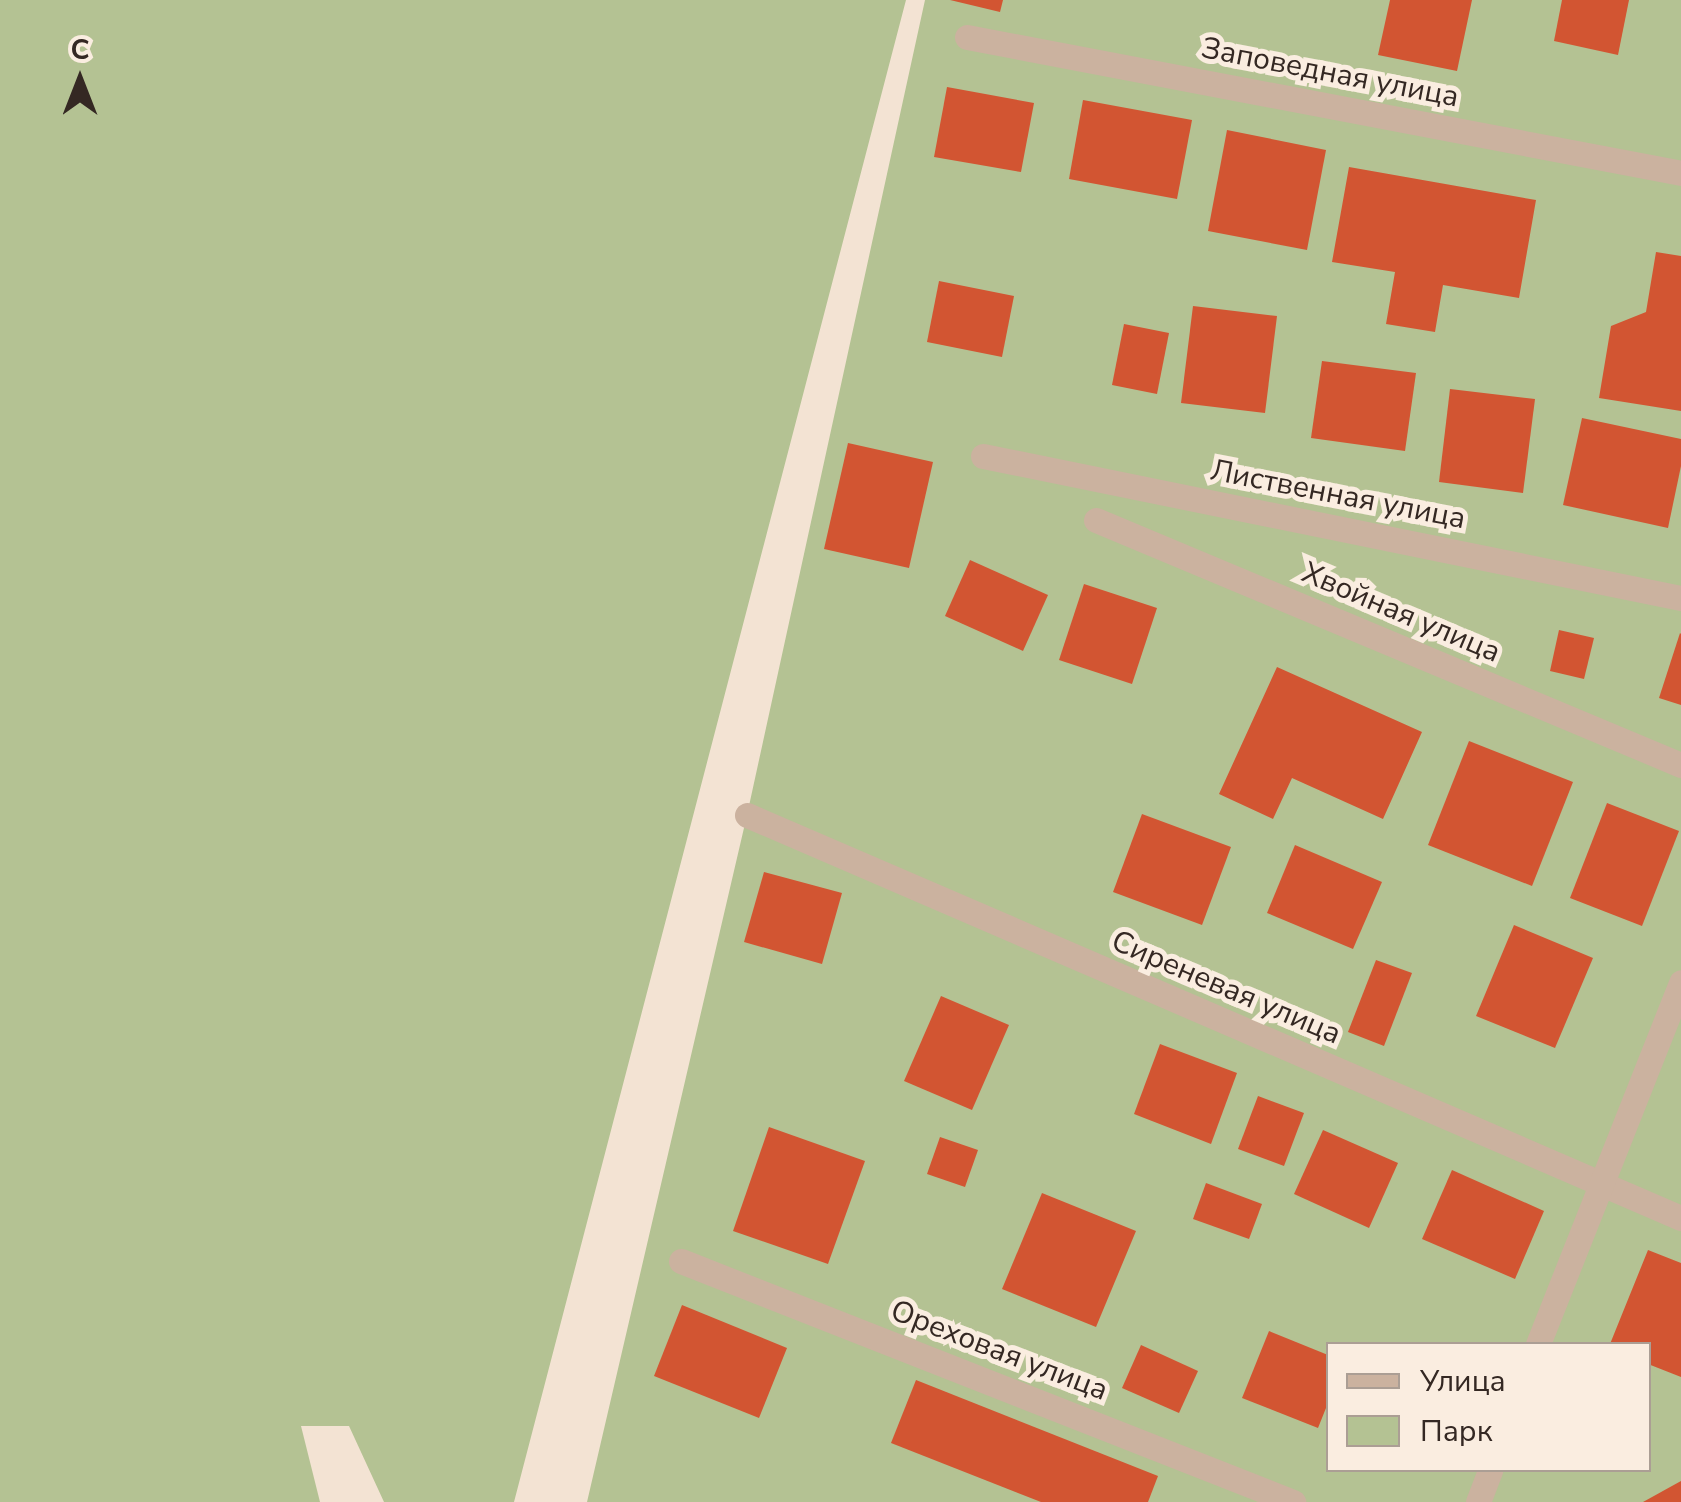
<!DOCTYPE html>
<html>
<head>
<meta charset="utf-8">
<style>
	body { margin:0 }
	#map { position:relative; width:1681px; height:1502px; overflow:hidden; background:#f3e3d3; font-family:"Nunito Sans",sans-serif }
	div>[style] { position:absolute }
	.green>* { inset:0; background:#b4c293 }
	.building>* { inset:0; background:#d25532 }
	.street>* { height:25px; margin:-12.5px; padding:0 12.5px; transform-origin:12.5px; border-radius:12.5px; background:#cbb29f }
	span { translate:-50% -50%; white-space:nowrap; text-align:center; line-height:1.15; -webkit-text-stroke:10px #faede0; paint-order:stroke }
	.street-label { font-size:30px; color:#342823 }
	.legend { position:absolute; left:1326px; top:1342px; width:325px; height:130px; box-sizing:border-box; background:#faede0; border:2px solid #ab9e94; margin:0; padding:12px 18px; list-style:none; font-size:30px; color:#342823 }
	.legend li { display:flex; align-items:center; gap:20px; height:50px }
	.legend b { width:50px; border:2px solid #ab9e94 }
	.north { position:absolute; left:30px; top:30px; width:100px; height:100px; -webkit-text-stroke:8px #faede0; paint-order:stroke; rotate:0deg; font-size:28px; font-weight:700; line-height:40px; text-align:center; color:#342823 }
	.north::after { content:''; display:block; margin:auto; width:35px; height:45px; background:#342823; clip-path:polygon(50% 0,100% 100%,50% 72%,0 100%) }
</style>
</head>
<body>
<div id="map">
	<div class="green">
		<i style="clip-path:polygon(0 0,906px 0,514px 1502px,384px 1502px,349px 1426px,301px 1426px,320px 1502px,0 1502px)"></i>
		<i style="clip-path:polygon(evenodd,925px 0,1681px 0,1681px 1502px,587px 1502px,747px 815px,925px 0,1328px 1344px,1648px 1344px,1648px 1470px,1328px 1470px,1328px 1344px)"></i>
	</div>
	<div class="building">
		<i style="clip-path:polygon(950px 0,1003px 0,1000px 12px)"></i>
		<i style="clip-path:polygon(1390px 0,1472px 0,1457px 71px,1378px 55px)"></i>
		<i style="clip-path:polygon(1562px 0,1629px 0,1618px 55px,1554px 41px)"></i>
		<i style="clip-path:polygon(947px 87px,1034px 103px,1021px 172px,934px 157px)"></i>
		<i style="clip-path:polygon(1083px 100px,1192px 120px,1177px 199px,1069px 179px)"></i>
		<i style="clip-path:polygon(1227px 130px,1326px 150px,1307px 250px,1208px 231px)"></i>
		<i style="clip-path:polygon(1349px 167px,1536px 200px,1519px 298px,1443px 285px,1435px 332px,1386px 324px,1395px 272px,1332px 262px)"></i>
		<i style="clip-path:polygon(1656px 252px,1681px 256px,1681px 411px,1599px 398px,1611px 326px,1646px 312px)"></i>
		<i style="clip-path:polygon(939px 281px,1014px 296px,1002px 357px,927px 342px)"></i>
		<i style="clip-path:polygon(1193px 306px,1277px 316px,1265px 413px,1181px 403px)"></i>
		<i style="clip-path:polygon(1124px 324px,1169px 333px,1157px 394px,1112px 385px)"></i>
		<i style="clip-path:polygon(1322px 361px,1416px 373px,1405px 451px,1311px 438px)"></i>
		<i style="clip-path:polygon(1450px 389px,1535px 399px,1523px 493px,1439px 482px)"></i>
		<i style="clip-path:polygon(1582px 418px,1681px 439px,1681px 466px,1668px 528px,1563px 505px)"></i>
		<i style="clip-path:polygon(848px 443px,933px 462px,909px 568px,824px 549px)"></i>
		<i style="clip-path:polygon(970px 560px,1048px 595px,1023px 651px,945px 616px)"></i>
		<i style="clip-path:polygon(1084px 584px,1157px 608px,1132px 684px,1059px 660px)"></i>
		<i style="clip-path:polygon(1559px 630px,1594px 638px,1584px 679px,1550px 671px)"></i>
		<i style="clip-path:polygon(1680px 633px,1681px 634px,1681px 705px,1659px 698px)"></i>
		<i style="clip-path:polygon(1277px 667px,1422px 732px,1383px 819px,1292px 778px,1273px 819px,1219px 794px)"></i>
		<i style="clip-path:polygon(1469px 741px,1573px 782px,1532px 886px,1428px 845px)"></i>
		<i style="clip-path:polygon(1607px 803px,1679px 831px,1642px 926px,1570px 898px)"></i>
		<i style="clip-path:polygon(1142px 814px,1231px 847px,1202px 925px,1113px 892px)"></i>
		<i style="clip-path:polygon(1295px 845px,1382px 882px,1353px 949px,1267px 913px)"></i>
		<i style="clip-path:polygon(764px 872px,842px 893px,822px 964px,744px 942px)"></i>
		<i style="clip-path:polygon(1514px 925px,1593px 958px,1555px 1048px,1476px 1016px)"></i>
		<i style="clip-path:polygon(1376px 960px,1412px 973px,1384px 1046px,1348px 1032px)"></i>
		<i style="clip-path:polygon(941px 996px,1009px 1025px,972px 1110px,904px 1081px)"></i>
		<i style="clip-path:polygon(1160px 1044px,1237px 1073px,1211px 1144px,1134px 1114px)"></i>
		<i style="clip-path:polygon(1258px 1096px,1304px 1113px,1284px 1166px,1238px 1149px)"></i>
		<i style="clip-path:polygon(769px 1127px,865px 1161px,828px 1264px,733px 1231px)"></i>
		<i style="clip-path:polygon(1323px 1130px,1398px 1163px,1369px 1228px,1294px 1194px)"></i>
		<i style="clip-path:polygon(940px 1137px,978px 1150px,965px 1187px,927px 1174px)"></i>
		<i style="clip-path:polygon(1452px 1170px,1544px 1211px,1515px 1279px,1422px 1239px)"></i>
		<i style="clip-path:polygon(1206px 1183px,1262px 1204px,1249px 1239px,1193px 1219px)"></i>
		<i style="clip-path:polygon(1042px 1193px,1136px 1231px,1096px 1327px,1002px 1289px)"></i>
		<i style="clip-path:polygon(1648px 1250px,1681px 1263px,1681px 1377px,1648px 1364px,1648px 1344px,1610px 1344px)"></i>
		<i style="clip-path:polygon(682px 1305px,787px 1348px,759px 1418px,654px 1376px)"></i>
		<i style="clip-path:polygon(1269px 1331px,1328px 1355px,1328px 1403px,1318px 1428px,1242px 1398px)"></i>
		<i style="clip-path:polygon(1141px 1345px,1198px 1371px,1179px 1413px,1122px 1388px)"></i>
		<i style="clip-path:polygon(916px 1380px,1158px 1476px,1148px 1502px,1041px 1502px,891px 1443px)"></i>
		<i style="clip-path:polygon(1681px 1481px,1681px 1502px,1643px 1502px)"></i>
	</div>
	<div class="street">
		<i style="left:967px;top:37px;width:727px;rotate:10.78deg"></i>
		<i style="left:983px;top:456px;width:712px;rotate:11.5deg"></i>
		<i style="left:1096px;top:520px;width:634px;rotate:22.72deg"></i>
		<i style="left:747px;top:815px;width:1017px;rotate:23.34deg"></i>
		<i style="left:681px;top:1261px;width:658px;rotate:21.49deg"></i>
		<i style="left:1538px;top:1344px;width:389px;rotate:-68.4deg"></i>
		<i style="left:1478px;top:1502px;width:34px;rotate:-69deg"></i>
	</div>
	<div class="street-label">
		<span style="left:1330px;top:73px;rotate:11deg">Заповедная улица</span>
		<span style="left:1338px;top:495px;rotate:11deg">Лиственная улица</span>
		<span style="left:1401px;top:613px;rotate:23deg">Хвойная улица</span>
		<span style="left:1226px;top:988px;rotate:23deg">Сиреневая улица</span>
		<span style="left:999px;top:1351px;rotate:21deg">Ореховая улица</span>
	</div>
	<ul class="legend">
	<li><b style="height:12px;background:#cbb29f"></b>Улица</li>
	<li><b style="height:28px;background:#b4c293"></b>Парк</li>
	</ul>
	<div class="north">С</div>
</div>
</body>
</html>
